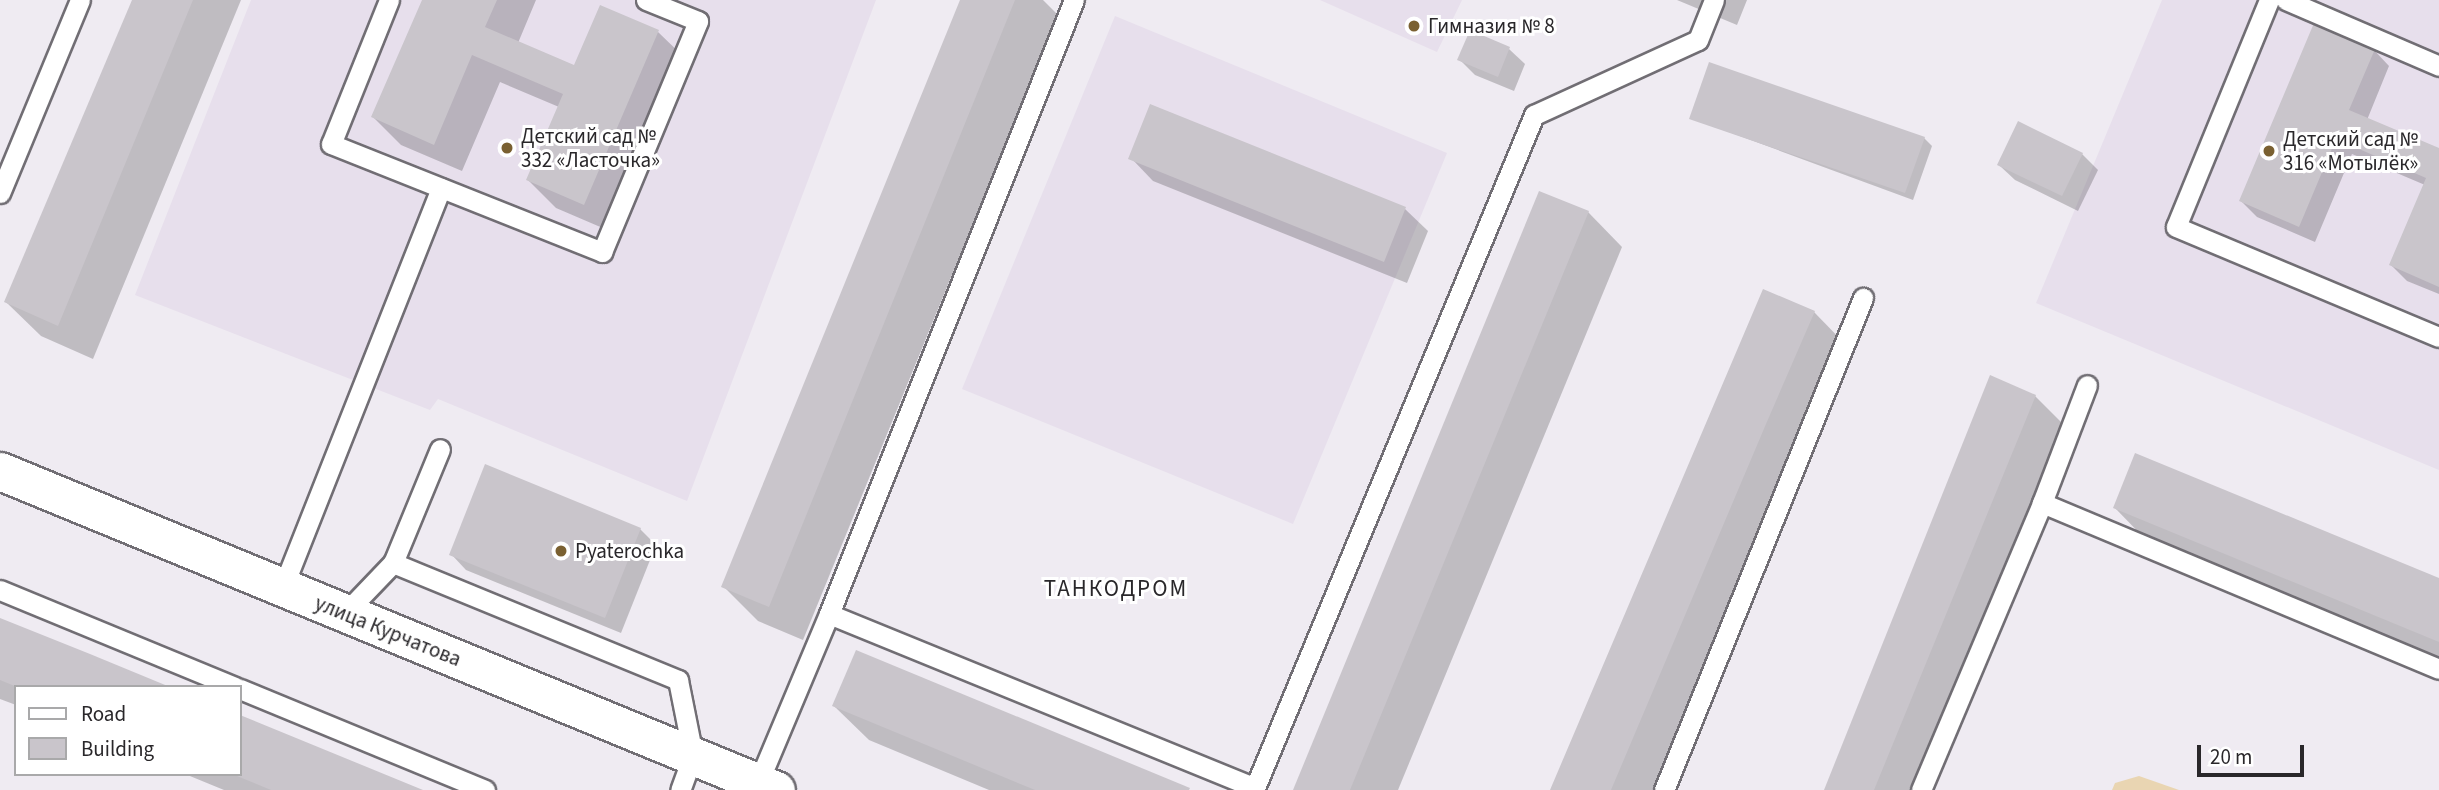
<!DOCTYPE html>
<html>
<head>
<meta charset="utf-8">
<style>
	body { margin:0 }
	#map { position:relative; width:2439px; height:790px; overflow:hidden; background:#efebf2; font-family:"Source Sans 3",sans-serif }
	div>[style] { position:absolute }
	.built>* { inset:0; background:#e7dfec }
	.green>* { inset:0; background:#e9d5b2 }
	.shadow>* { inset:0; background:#0003 }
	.building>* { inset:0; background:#c9c5cb }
	.roads { filter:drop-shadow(2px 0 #716e74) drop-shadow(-2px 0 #716e74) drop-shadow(0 2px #716e74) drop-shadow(0 -2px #716e74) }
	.lane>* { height:19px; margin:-9.5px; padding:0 9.5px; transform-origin:9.5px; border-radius:9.5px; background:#fff }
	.street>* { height:37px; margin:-18.5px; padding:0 18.5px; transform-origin:18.5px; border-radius:18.5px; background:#fff }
	.dots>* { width:19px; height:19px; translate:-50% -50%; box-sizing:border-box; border:4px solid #fff; border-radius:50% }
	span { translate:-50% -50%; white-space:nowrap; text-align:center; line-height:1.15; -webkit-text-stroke:6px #fff; paint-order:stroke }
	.poi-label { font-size:21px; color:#29272a }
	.left { translate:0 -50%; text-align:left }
	.street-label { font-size:21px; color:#29272a }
	.neighbourhood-label { font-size:23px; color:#29272a; letter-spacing:2px }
	.legend { position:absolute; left:14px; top:685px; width:228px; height:91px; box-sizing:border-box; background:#fff; border:2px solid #a9a9aa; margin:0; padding:9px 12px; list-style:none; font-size:21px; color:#29272a }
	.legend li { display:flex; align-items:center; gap:14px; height:35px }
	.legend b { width:35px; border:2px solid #a9a9aa }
	.scale { position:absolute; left:2197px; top:745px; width:107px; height:32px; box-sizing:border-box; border:4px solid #29272a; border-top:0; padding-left:9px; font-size:21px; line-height:24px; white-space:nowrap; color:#29272a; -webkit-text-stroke:5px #fff; paint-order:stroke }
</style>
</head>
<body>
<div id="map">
	<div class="built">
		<i style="clip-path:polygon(251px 0,876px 0,687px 501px,438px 399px,430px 410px,135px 295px)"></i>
		<i style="clip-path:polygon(1320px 0,1462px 0,1437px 52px)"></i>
		<i style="clip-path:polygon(2162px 0,2439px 0,2439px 470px,2036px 303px)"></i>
		<i style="clip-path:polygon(1115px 16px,1447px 153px,1293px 524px,962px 389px)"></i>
	</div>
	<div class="green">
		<i style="clip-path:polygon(2139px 776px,2179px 790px,2112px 790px,2115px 783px)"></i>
	</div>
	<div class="shadow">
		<i style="clip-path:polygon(134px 0,241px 0,93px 359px,41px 336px,6px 302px)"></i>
		<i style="clip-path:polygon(424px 0,536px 0,518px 43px,575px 67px,658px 32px,686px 59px,612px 232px,556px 208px,528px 180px,559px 107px,500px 82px,462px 171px,401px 145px,373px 117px)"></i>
		<i style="clip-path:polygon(962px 0,1043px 0,1058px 15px,803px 640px,758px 621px,723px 586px)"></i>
		<i style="clip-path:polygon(1677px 0,1747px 0,1737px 25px)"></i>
		<i style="clip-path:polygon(1509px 49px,1525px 64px,1514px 91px,1475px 75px,1459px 59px)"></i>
		<i style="clip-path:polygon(2374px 50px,2389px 66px,2367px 120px,2439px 150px,2439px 294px,2407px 281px,2391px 265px,2425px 185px,2352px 154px,2315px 242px,2257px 217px,2241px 201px)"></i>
		<i style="clip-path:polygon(1691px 118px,1924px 138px,1932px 146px,1913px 200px)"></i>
		<i style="clip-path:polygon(2019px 124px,2082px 154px,2098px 170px,2078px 211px,2015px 180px,1999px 165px)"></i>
		<i style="clip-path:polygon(1131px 158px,1405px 209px,1428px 231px,1407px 283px,1153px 181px)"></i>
		<i style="clip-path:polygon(1588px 212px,1622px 247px,1398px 790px,1295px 790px)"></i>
		<i style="clip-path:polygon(1814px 312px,1848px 347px,1659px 790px,1552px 790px)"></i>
		<i style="clip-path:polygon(2035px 396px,2070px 431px,1924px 790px,1826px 790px)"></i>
		<i style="clip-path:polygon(2115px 508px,2439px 580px,2439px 661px,2149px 543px)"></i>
		<i style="clip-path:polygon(640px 529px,656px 545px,621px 633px,466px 570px,451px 554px)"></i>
		<i style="clip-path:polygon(0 619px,165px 687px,16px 687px,16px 705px,0 699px)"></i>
		<i style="clip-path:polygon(834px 706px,1189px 789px,1189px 790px,989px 790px,869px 740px)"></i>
		<i style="clip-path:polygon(240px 717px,419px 790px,224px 790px,185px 774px,240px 774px)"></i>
	</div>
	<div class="building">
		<i style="clip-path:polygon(132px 0,193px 0,58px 326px,4px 302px)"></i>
		<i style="clip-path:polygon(422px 0,497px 0,485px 27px,574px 65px,600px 5px,659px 30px,584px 205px,526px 180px,563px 94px,472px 55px,434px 145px,371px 117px)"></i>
		<i style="clip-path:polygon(960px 0,1015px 0,769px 607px,721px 587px)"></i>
		<i style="clip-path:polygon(2314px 23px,2375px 49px,2349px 110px,2439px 148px,2439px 287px,2389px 265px,2426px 178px,2336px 139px,2299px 227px,2239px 201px)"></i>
		<i style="clip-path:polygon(1470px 30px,1510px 47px,1498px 77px,1457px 60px)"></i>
		<i style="clip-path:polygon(1709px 62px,1925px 137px,1905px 193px,1689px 119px)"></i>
		<i style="clip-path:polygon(1150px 104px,1406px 207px,1384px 262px,1128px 159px)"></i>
		<i style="clip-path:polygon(2018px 121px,2083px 153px,2062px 196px,1997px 165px)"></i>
		<i style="clip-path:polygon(1539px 191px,1589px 211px,1350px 790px,1293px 790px)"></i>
		<i style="clip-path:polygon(1763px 289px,1815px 311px,1766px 424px,1611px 790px,1550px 790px)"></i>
		<i style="clip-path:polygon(1990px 375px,2036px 395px,1874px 790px,1824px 790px)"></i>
		<i style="clip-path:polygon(2135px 453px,2439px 578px,2439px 642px,2113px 508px)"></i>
		<i style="clip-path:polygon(485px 464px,641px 528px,605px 618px,449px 555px)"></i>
		<i style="clip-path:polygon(0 618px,90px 654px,170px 687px,17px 687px,0 680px)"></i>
		<i style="clip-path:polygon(856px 650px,1190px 788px,1189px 790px,1035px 790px,832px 706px)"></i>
		<i style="clip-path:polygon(240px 715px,423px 790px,271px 790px,232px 774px,240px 774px)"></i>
	</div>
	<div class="roads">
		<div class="lane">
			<i style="left:389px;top:0;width:155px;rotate:111.9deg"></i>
			<i style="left:331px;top:144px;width:292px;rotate:21.7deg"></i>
			<i style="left:602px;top:252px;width:250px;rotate:-67.4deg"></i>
			<i style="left:698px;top:21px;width:56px;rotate:-158deg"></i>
			<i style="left:2269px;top:0;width:245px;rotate:112.3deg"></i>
			<i style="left:2176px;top:227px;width:285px;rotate:22.7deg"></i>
			<i style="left:2286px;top:0;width:167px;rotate:23.3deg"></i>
			<i style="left:0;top:193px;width:209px;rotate:-67.5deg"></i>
			<i style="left:2042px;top:503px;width:126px;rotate:-69.1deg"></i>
			<i style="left:393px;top:563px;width:123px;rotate:-67.6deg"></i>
			<i style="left:283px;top:587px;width:429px;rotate:-68.4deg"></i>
			<i style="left:0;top:590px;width:254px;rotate:22.4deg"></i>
			<i style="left:345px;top:613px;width:69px;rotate:-46.2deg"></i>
			<i style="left:393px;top:563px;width:308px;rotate:22.3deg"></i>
			<i style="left:678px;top:680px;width:76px;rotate:78.7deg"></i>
			<i style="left:693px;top:755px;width:37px;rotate:110deg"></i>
			<i style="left:829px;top:614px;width:661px;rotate:-68.25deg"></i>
			<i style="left:240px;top:689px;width:265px;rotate:22.4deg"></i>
			<i style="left:758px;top:783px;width:183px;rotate:-67.2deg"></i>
			<i style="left:829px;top:614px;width:460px;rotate:22.2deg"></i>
			<i style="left:1254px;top:790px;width:731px;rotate:-67.47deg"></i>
			<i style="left:1534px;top:115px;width:180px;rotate:-24.6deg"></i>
			<i style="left:1698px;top:40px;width:43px;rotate:-68.2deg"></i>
			<i style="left:1664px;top:790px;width:531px;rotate:-67.98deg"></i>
			<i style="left:1921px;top:790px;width:311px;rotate:-67.1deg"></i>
			<i style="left:2042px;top:503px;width:430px;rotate:22.7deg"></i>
		</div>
		<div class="street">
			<i style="left:0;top:471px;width:839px;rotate:22.35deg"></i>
		</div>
	</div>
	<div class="dots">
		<i style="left:1414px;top:26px;background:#7a6031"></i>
		<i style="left:507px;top:148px;background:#7a6031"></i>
		<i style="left:2269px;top:151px;background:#7a6031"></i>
		<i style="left:561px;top:551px;background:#7a6031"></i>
	</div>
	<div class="poi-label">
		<span class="left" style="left:1428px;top:26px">Гимназия № 8</span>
		<span class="left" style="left:521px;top:148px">Детский сад №<br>332 «Ласточка»</span>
		<span class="left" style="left:2283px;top:151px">Детский сад №<br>316 «Мотылёк»</span>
		<span class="left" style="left:575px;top:551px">Pyaterochka</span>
	</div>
	<div class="street-label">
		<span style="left:388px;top:631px;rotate:22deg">улица Курчатова</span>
	</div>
	<div class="neighbourhood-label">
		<span style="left:1116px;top:589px">ТАНКОДРОМ</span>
	</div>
	<ul class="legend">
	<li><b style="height:9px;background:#fff"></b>Road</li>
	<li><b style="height:19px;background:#c9c5cb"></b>Building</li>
	</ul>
	<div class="scale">20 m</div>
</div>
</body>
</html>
